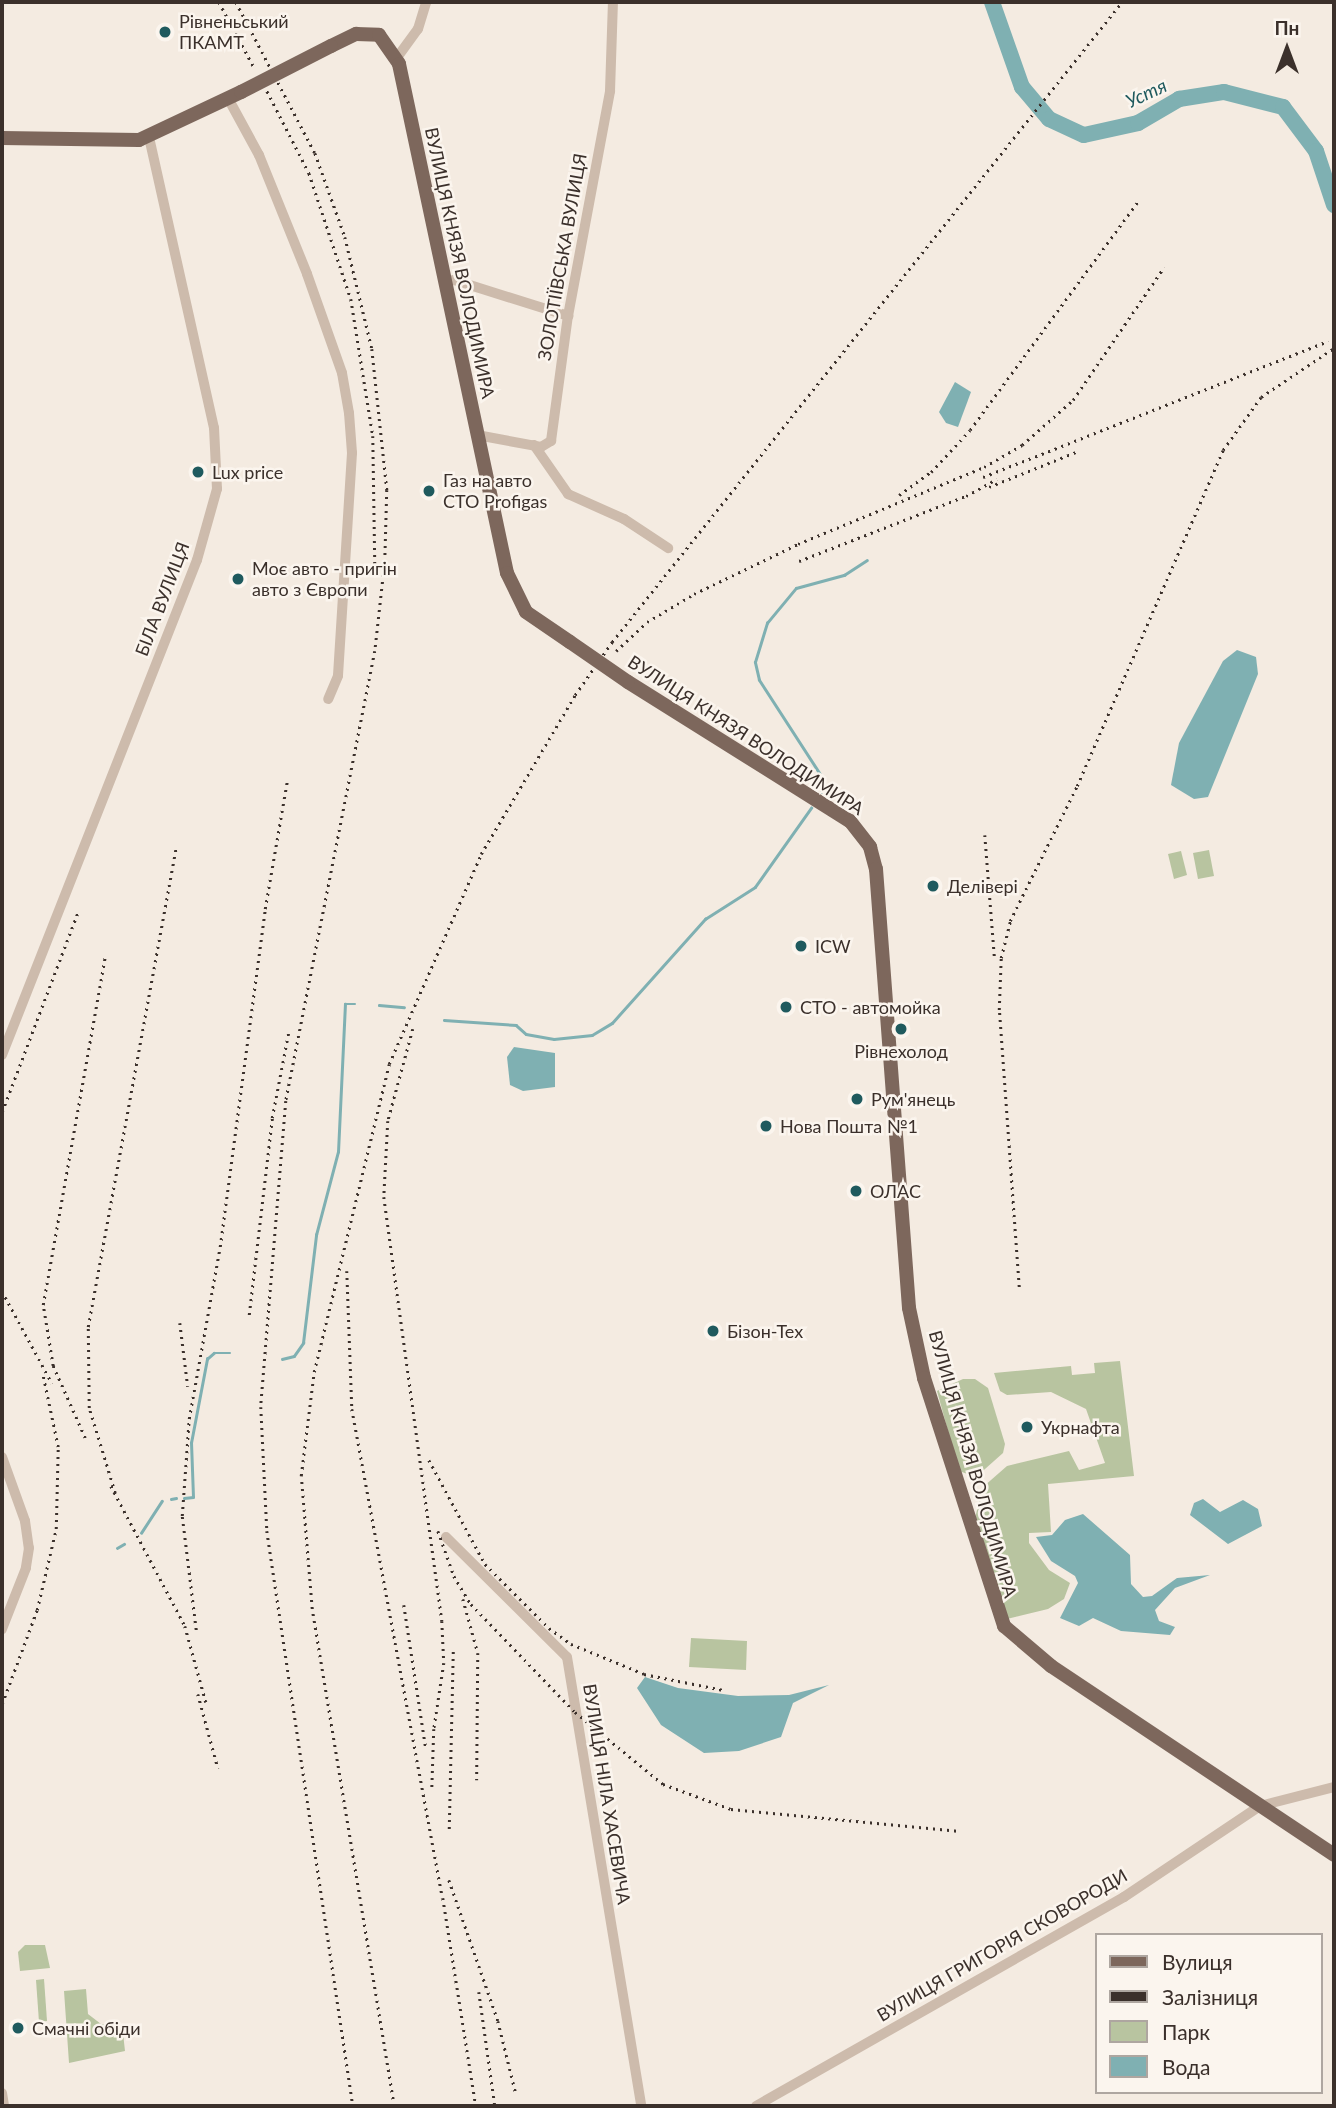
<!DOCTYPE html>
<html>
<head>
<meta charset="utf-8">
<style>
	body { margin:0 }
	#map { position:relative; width:1336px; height:2108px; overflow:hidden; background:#f4ebe1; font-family:Lato,sans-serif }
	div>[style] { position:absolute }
	.green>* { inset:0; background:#b8c4a0 }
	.water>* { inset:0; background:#7fb0b2 }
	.stream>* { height:2.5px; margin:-1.25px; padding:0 1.25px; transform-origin:1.25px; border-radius:1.25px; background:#7fb0b2 }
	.river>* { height:16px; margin:-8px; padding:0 8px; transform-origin:8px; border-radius:8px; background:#7fb0b2 }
	.minor>* { height:10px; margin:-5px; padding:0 5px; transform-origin:5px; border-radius:5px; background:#cdbbac }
	.major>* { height:14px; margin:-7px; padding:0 7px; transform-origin:7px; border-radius:7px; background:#7d675c }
	.rail>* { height:2.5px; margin-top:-1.25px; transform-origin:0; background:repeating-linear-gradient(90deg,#3b302b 0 2px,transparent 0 7px) }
	.major-bridge>* { height:14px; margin:-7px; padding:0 7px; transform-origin:7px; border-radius:7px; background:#7d675c }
	.dots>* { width:19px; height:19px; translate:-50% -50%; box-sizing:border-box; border:4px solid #fbf5ee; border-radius:50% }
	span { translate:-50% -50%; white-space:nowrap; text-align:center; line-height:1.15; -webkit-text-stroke:5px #fbf5ee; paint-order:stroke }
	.poi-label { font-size:18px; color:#3b302b }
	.left { translate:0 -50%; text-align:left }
	.street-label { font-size:18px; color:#3b302b }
	.water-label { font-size:19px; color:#1f5a5e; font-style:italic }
	.frame { position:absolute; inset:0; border:4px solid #3b302b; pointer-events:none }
	.legend { position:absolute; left:1095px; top:1933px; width:228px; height:161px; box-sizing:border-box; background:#fbf5ee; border:2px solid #aea6a0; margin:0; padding:9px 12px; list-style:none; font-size:21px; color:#3b302b }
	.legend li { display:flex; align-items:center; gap:14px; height:35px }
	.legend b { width:35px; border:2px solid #aea6a0 }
	.north { position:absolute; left:1252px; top:14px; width:70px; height:70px; -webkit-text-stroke:5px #fbf5ee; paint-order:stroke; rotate:0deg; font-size:19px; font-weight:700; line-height:28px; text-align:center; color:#3b302b }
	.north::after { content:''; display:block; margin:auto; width:24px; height:32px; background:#3b302b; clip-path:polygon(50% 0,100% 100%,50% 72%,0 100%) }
</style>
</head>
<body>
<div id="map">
	<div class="green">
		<i style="clip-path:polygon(1209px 850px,1214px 876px,1198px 879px,1193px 853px)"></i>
		<i style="clip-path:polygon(1181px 851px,1187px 875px,1174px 879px,1168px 854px)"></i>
		<i style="clip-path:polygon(1120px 1361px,1134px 1476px,1048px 1484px,1051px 1532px,1029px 1533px,1029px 1543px,1049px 1570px,1070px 1583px,1064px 1599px,1048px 1609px,1007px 1619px,975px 1518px,983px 1487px,1007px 1466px,1069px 1451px,1079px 1470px,1105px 1463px,1086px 1409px,1051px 1392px,1007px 1395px,1000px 1391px,994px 1373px,1071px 1366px,1072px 1375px,1095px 1373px,1094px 1363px)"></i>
		<i style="clip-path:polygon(963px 1379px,975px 1379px,988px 1388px,1005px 1444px,1003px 1453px,976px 1477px,959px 1471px,937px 1391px)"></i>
		<i style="clip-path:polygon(691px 1638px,747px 1641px,746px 1670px,689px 1667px)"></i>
		<i style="clip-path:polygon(25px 1945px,45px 1945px,50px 1968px,20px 1971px,18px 1952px)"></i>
		<i style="clip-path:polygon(44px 1979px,47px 2021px,39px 2022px,36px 1980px)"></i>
		<i style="clip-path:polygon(86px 1989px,88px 2014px,101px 2024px,122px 2024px,125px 2051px,69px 2063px,64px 1991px)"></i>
	</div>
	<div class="water">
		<i style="clip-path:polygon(955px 382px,971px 392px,958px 427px,946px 423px,939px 412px)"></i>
		<i style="clip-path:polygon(1237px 650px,1256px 657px,1258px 674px,1208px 797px,1194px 799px,1171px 785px,1179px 743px,1223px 661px)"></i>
		<i style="clip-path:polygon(514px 1047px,555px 1053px,555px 1087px,523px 1091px,510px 1085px,507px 1057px)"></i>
		<i style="clip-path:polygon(1203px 1499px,1220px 1512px,1243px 1500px,1258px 1509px,1262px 1526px,1228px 1544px,1190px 1515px,1194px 1503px)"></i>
		<i style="clip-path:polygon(1083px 1514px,1130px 1555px,1131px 1584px,1143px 1597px,1152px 1596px,1177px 1578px,1210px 1575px,1175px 1588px,1155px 1610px,1159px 1621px,1175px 1627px,1170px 1635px,1121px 1631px,1093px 1618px,1079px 1626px,1060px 1618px,1078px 1583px,1075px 1576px,1051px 1561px,1036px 1537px,1052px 1535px,1065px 1520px)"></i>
		<i style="clip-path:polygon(645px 1677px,678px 1688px,738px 1696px,789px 1695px,829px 1685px,793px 1703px,781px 1737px,739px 1751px,704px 1753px,661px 1725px,637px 1688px)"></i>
	</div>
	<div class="stream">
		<i style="left:821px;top:792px;width:16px;rotate:-90deg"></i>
		<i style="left:821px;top:776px;width:114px;rotate:-122.9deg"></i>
		<i style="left:759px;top:680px;width:18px;rotate:-103deg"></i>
		<i style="left:755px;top:662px;width:41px;rotate:-72.9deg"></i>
		<i style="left:767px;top:623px;width:45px;rotate:-50.4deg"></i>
		<i style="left:796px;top:588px;width:50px;rotate:-15.2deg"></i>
		<i style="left:844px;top:575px;width:27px;rotate:-33deg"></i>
		<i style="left:379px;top:1005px;width:25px;rotate:5deg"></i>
		<i style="left:444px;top:1020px;width:72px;rotate:4deg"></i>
		<i style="left:516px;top:1025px;width:13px;rotate:42deg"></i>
		<i style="left:526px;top:1034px;width:28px;rotate:10deg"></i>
		<i style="left:554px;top:1039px;width:38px;rotate:-6deg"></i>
		<i style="left:592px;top:1035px;width:23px;rotate:-31deg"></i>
		<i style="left:612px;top:1023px;width:140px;rotate:-48.2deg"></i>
		<i style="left:705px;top:919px;width:59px;rotate:-32.6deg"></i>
		<i style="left:755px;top:887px;width:97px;rotate:-54.7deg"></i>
		<i style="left:282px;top:1359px;width:12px;rotate:-14deg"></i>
		<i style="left:294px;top:1356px;width:16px;rotate:-55deg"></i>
		<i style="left:303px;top:1343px;width:109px;rotate:-83.1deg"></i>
		<i style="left:316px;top:1235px;width:86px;rotate:-75.2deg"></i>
		<i style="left:338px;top:1152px;width:148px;rotate:-87.3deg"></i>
		<i style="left:345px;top:1004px;width:10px"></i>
		<i style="left:184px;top:1498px;width:9px;rotate:-6deg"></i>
		<i style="left:193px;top:1497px;width:54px;rotate:-92.1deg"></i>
		<i style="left:191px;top:1443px;width:86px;rotate:-79.2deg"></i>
		<i style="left:207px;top:1359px;width:9px;rotate:-41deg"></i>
		<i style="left:214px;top:1353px;width:16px"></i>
		<i style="left:171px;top:1499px;width:5px;rotate:-11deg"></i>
		<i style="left:141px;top:1533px;width:38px;rotate:-57deg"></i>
		<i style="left:117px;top:1548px;width:8px;rotate:-30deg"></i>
	</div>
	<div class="river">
		<i style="left:992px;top:2px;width:90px;rotate:70.6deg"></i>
		<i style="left:1022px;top:87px;width:42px;rotate:49.8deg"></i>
		<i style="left:1049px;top:119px;width:38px;rotate:25deg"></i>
		<i style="left:1084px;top:135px;width:55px;rotate:-12.5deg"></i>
		<i style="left:1138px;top:123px;width:48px;rotate:-30.3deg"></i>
		<i style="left:1179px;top:99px;width:46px;rotate:-8.8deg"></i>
		<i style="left:1224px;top:92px;width:61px;rotate:14.3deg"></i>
		<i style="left:1283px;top:107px;width:55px;rotate:53.1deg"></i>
		<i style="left:1316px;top:151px;width:57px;rotate:71.6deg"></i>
	</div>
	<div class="minor">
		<i style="left:396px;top:59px;width:37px;rotate:-54deg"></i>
		<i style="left:418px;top:29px;width:28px;rotate:-73deg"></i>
		<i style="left:229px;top:100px;width:63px;rotate:61.4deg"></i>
		<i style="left:259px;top:155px;width:128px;rotate:68deg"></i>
		<i style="left:307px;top:274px;width:105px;rotate:70.5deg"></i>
		<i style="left:342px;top:373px;width:41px;rotate:80.1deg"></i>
		<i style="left:349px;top:413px;width:40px;rotate:85.7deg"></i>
		<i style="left:352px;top:453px;width:223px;rotate:93.6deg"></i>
		<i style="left:338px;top:676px;width:25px;rotate:113deg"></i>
		<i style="left:444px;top:282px;width:10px;rotate:-11deg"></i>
		<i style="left:454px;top:280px;width:120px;rotate:17.5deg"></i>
		<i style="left:477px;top:435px;width:65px;rotate:10.6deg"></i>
		<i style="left:541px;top:447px;width:12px;rotate:-31deg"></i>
		<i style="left:551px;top:441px;width:126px;rotate:-82.3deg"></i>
		<i style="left:568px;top:316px;width:229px;rotate:-79.4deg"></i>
		<i style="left:610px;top:91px;width:89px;rotate:-88.1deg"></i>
		<i style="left:534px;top:445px;width:60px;rotate:55.2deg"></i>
		<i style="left:568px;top:494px;width:61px;rotate:24.1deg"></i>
		<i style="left:624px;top:519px;width:53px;rotate:33.4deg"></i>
		<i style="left:2px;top:1055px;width:532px;rotate:-68.5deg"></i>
		<i style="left:197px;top:560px;width:74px;rotate:-74.3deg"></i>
		<i style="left:217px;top:489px;width:61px;rotate:-92.8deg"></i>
		<i style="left:214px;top:428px;width:298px;rotate:-102.6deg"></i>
		<i style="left:2px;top:1457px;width:68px;rotate:70.2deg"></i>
		<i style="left:25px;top:1521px;width:27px;rotate:82deg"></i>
		<i style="left:29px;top:1548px;width:20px;rotate:99deg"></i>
		<i style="left:26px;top:1568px;width:66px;rotate:111.5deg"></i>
		<i style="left:446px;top:1537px;width:170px;rotate:44.8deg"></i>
		<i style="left:567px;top:1657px;width:455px;rotate:80.6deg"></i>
		<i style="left:2px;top:2093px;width:13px;rotate:81deg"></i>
		<i style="left:756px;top:2106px;width:423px;rotate:-29.6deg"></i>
		<i style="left:1124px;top:1897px;width:164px;rotate:-33.8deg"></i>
		<i style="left:1260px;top:1806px;width:76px;rotate:-14.4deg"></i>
	</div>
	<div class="major">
		<i style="left:331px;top:46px;width:28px;rotate:-26deg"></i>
		<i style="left:356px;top:34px;width:23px;rotate:2deg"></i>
		<i style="left:379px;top:35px;width:35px;rotate:55deg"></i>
		<i style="left:399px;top:64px;width:520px;rotate:78.02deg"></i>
		<i style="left:507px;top:573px;width:43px;rotate:64deg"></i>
		<i style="left:526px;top:612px;width:53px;rotate:34.3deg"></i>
		<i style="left:2px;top:138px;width:137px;rotate:0.8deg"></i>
		<i style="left:139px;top:140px;width:113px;rotate:-25.2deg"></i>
		<i style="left:628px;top:682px;width:262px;rotate:32.1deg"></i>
		<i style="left:850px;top:821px;width:33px;rotate:52deg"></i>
		<i style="left:870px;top:847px;width:23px;rotate:75deg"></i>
		<i style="left:876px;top:869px;width:440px;rotate:85.7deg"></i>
		<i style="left:909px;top:1308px;width:72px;rotate:77.9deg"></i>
		<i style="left:924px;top:1378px;width:261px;rotate:72.1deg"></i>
		<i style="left:1004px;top:1626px;width:62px;rotate:40.4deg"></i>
		<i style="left:1051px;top:1666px;width:340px;rotate:33.7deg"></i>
	</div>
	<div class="rail">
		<i style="left:219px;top:2px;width:76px;rotate:61.8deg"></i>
		<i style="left:236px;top:2px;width:170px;rotate:62.4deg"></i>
		<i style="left:315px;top:153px;width:89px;rotate:70.3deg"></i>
		<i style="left:345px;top:237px;width:115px;rotate:76.4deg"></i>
		<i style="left:372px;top:349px;width:142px;rotate:83.9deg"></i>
		<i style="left:387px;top:490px;width:71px;rotate:91.6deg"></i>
		<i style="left:385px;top:561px;width:91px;rotate:96.3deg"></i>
		<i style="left:375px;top:651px;width:459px;rotate:101.2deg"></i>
		<i style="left:286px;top:1101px;width:307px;rotate:94.7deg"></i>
		<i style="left:261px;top:1407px;width:124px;rotate:87.2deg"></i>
		<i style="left:267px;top:1531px;width:581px;rotate:81.49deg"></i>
		<i style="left:264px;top:85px;width:99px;rotate:62.9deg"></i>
		<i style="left:309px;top:173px;width:133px;rotate:71.6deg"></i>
		<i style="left:351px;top:299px;width:139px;rotate:80.9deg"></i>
		<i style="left:373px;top:436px;width:134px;rotate:89.1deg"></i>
		<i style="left:983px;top:477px;width:371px;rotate:-21.5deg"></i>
		<i style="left:989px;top:487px;width:94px;rotate:-21.9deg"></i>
		<i style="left:899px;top:495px;width:39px;rotate:-36deg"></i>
		<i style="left:931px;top:472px;width:57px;rotate:-47.1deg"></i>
		<i style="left:970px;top:430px;width:284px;rotate:-53.7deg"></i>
		<i style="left:799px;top:561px;width:179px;rotate:-21.3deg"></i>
		<i style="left:966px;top:496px;width:35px;rotate:-29deg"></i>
		<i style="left:616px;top:651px;width:42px;rotate:-43.1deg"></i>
		<i style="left:647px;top:622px;width:55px;rotate:-30.8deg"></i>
		<i style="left:694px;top:594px;width:115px;rotate:-25.7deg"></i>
		<i style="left:798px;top:544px;width:201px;rotate:-22.5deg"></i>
		<i style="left:984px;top:467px;width:44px;rotate:-30.1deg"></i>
		<i style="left:1022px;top:445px;width:68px;rotate:-41.4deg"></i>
		<i style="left:1073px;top:400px;width:161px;rotate:-55.6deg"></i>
		<i style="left:985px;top:835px;width:126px;rotate:85.5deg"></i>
		<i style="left:413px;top:1029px;width:95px;rotate:105.2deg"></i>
		<i style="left:388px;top:1121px;width:76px;rotate:93deg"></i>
		<i style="left:384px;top:1197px;width:428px;rotate:82.2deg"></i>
		<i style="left:442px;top:1621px;width:42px;rotate:87.3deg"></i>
		<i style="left:444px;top:1663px;width:67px;rotate:98.6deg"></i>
		<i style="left:434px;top:1729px;width:61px;rotate:91.9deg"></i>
		<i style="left:2px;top:1112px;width:214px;rotate:-69.2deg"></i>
		<i style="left:347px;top:1271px;width:138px;rotate:87.9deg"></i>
		<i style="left:352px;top:1409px;width:497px;rotate:79.5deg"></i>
		<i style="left:443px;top:1898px;width:211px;rotate:81deg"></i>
		<i style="left:1019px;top:1287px;width:278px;rotate:-94.1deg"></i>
		<i style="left:999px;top:1010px;width:52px;rotate:-87.8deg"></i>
		<i style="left:1001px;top:958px;width:38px;rotate:-76deg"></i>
		<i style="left:1010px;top:921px;width:151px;rotate:-63.6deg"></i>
		<i style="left:1077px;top:786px;width:366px;rotate:-66.5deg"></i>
		<i style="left:1223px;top:450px;width:65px;rotate:-54.4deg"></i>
		<i style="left:1261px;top:397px;width:88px;rotate:-33.9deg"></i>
		<i style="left:2px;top:1291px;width:105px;rotate:61.5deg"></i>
		<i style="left:249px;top:1315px;width:198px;rotate:-83.3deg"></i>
		<i style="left:272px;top:1118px;width:90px;rotate:-79.1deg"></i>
		<i style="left:180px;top:1323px;width:64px;rotate:82.9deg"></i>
		<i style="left:85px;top:1438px;width:79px;rotate:-114deg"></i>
		<i style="left:53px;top:1366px;width:62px;rotate:-99.3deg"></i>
		<i style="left:43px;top:1305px;width:353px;rotate:-79.9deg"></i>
		<i style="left:429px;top:1460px;width:118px;rotate:61.7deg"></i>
		<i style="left:485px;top:1564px;width:91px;rotate:45deg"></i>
		<i style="left:549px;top:1628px;width:27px;rotate:36deg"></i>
		<i style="left:571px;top:1644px;width:79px;rotate:22.3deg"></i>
		<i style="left:644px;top:1674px;width:81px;rotate:11.4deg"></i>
		<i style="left:111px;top:1486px;width:158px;rotate:62.1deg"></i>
		<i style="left:185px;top:1626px;width:79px;rotate:74.6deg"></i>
		<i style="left:115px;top:1493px;width:89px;rotate:-107deg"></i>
		<i style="left:89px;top:1408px;width:81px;rotate:-90.7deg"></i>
		<i style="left:88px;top:1327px;width:486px;rotate:-79.6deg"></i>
		<i style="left:438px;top:1531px;width:48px;rotate:70.4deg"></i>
		<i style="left:454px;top:1576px;width:33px;rotate:59deg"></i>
		<i style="left:471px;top:1604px;width:150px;rotate:46.1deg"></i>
		<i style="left:575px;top:1712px;width:114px;rotate:39.3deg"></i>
		<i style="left:663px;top:1784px;width:72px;rotate:20.2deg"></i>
		<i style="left:731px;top:1809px;width:230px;rotate:5.5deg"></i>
		<i style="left:463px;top:1599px;width:56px;rotate:74.5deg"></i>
		<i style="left:478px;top:1653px;width:127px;rotate:90.5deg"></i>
		<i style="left:404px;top:1605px;width:146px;rotate:81.3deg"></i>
		<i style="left:196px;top:1630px;width:115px;rotate:-97deg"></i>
		<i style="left:182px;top:1516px;width:97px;rotate:-85.9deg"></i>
		<i style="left:189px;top:1419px;width:175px;rotate:-79.8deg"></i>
		<i style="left:220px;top:1247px;width:341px;rotate:-82.4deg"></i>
		<i style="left:265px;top:909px;width:130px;rotate:-80.2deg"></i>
		<i style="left:198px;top:1694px;width:77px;rotate:74.9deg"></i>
		<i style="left:2px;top:1704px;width:100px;rotate:-69.6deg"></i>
		<i style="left:37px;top:1610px;width:83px;rotate:-76.8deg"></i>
		<i style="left:56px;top:1529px;width:82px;rotate:-88.6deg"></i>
		<i style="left:58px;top:1447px;width:73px;rotate:-101.9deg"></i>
		<i style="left:449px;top:1829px;width:182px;rotate:-88.7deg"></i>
		<i style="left:449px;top:1880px;width:149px;rotate:70.8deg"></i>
		<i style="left:498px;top:2021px;width:75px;rotate:76.1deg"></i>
		<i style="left:479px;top:1992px;width:115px;rotate:82deg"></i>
		<i style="left:394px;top:2106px;width:504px;rotate:-99.37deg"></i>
		<i style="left:312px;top:1609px;width:133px;rotate:-94.7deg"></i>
		<i style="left:301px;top:1476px;width:105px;rotate:-82.9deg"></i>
		<i style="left:314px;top:1372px;width:317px;rotate:-76.3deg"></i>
		<i style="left:389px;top:1064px;width:229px;rotate:-66.3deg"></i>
		<i style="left:481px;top:854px;width:185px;rotate:-59.4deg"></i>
		<i style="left:575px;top:695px;width:65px;rotate:-55.1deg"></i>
		<i style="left:612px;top:642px;width:818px;rotate:-51.45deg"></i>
	</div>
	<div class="major-bridge">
		<i style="left:241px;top:92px;width:101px;rotate:-27.1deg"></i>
		<i style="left:570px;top:642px;width:70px;rotate:34.6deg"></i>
	</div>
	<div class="dots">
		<i style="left:165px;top:32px;background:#1f5a5e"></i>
		<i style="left:198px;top:472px;background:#1f5a5e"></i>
		<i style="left:429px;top:491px;background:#1f5a5e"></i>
		<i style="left:238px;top:579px;background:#1f5a5e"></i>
		<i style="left:933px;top:886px;background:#1f5a5e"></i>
		<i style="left:801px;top:946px;background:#1f5a5e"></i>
		<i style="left:786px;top:1007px;background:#1f5a5e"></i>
		<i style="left:901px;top:1029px;background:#1f5a5e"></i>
		<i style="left:857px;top:1099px;background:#1f5a5e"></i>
		<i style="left:766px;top:1126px;background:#1f5a5e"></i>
		<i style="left:856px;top:1191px;background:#1f5a5e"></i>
		<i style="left:713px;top:1331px;background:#1f5a5e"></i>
		<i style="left:1027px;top:1427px;background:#1f5a5e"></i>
		<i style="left:18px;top:2028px;background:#1f5a5e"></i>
	</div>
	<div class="poi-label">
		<span class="left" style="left:179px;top:32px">Рівненьський<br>ПКАМТ</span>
		<span class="left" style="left:212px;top:472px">Lux price</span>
		<span class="left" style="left:443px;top:491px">Газ на авто<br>СТО Profigas</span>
		<span class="left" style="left:252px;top:579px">Моє авто - пригін<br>авто з Європи</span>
		<span class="left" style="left:947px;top:886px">Делівері</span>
		<span class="left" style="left:815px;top:946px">ICW</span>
		<span class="left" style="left:800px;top:1007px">СТО - автомойка</span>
		<span style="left:901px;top:1051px">Рівнехолод</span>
		<span class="left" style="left:871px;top:1099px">Рум'янець</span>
		<span class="left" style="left:780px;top:1126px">Нова Пошта №1</span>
		<span class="left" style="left:870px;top:1191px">ОЛАС</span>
		<span class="left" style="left:727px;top:1331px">Бізон-Тех</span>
		<span class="left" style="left:1041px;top:1427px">Укрнафта</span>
		<span class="left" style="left:32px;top:2028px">Смачні обіди</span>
	</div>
	<div class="street-label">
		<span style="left:562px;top:257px;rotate:-80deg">ЗОЛОТІЇВСЬКА ВУЛИЦЯ</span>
		<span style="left:460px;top:263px;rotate:78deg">ВУЛИЦЯ КНЯЗЯ ВОЛОДИМИРА</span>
		<span style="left:162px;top:599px;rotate:-69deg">БІЛА ВУЛИЦЯ</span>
		<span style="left:746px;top:735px;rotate:33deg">ВУЛИЦЯ КНЯЗЯ ВОЛОДИМИРА</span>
		<span style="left:973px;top:1464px;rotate:74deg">ВУЛИЦЯ КНЯЗЯ ВОЛОДИМИРА</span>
		<span style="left:607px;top:1794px;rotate:81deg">ВУЛИЦЯ НІЛА ХАСЕВИЧА</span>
		<span style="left:1002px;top:1945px;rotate:-30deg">ВУЛИЦЯ ГРИГОРІЯ СКОВОРОДИ</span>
	</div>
	<div class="water-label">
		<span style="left:1146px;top:93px;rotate:-25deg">Устя</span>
	</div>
	<div class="frame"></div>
	<ul class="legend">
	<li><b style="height:9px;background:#7d675c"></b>Вулиця</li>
	<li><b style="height:9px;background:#3b302b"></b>Залізниця</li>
	<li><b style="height:19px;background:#b8c4a0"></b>Парк</li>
	<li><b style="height:19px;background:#7fb0b2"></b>Вода</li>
	</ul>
	<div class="north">Пн</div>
</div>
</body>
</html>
